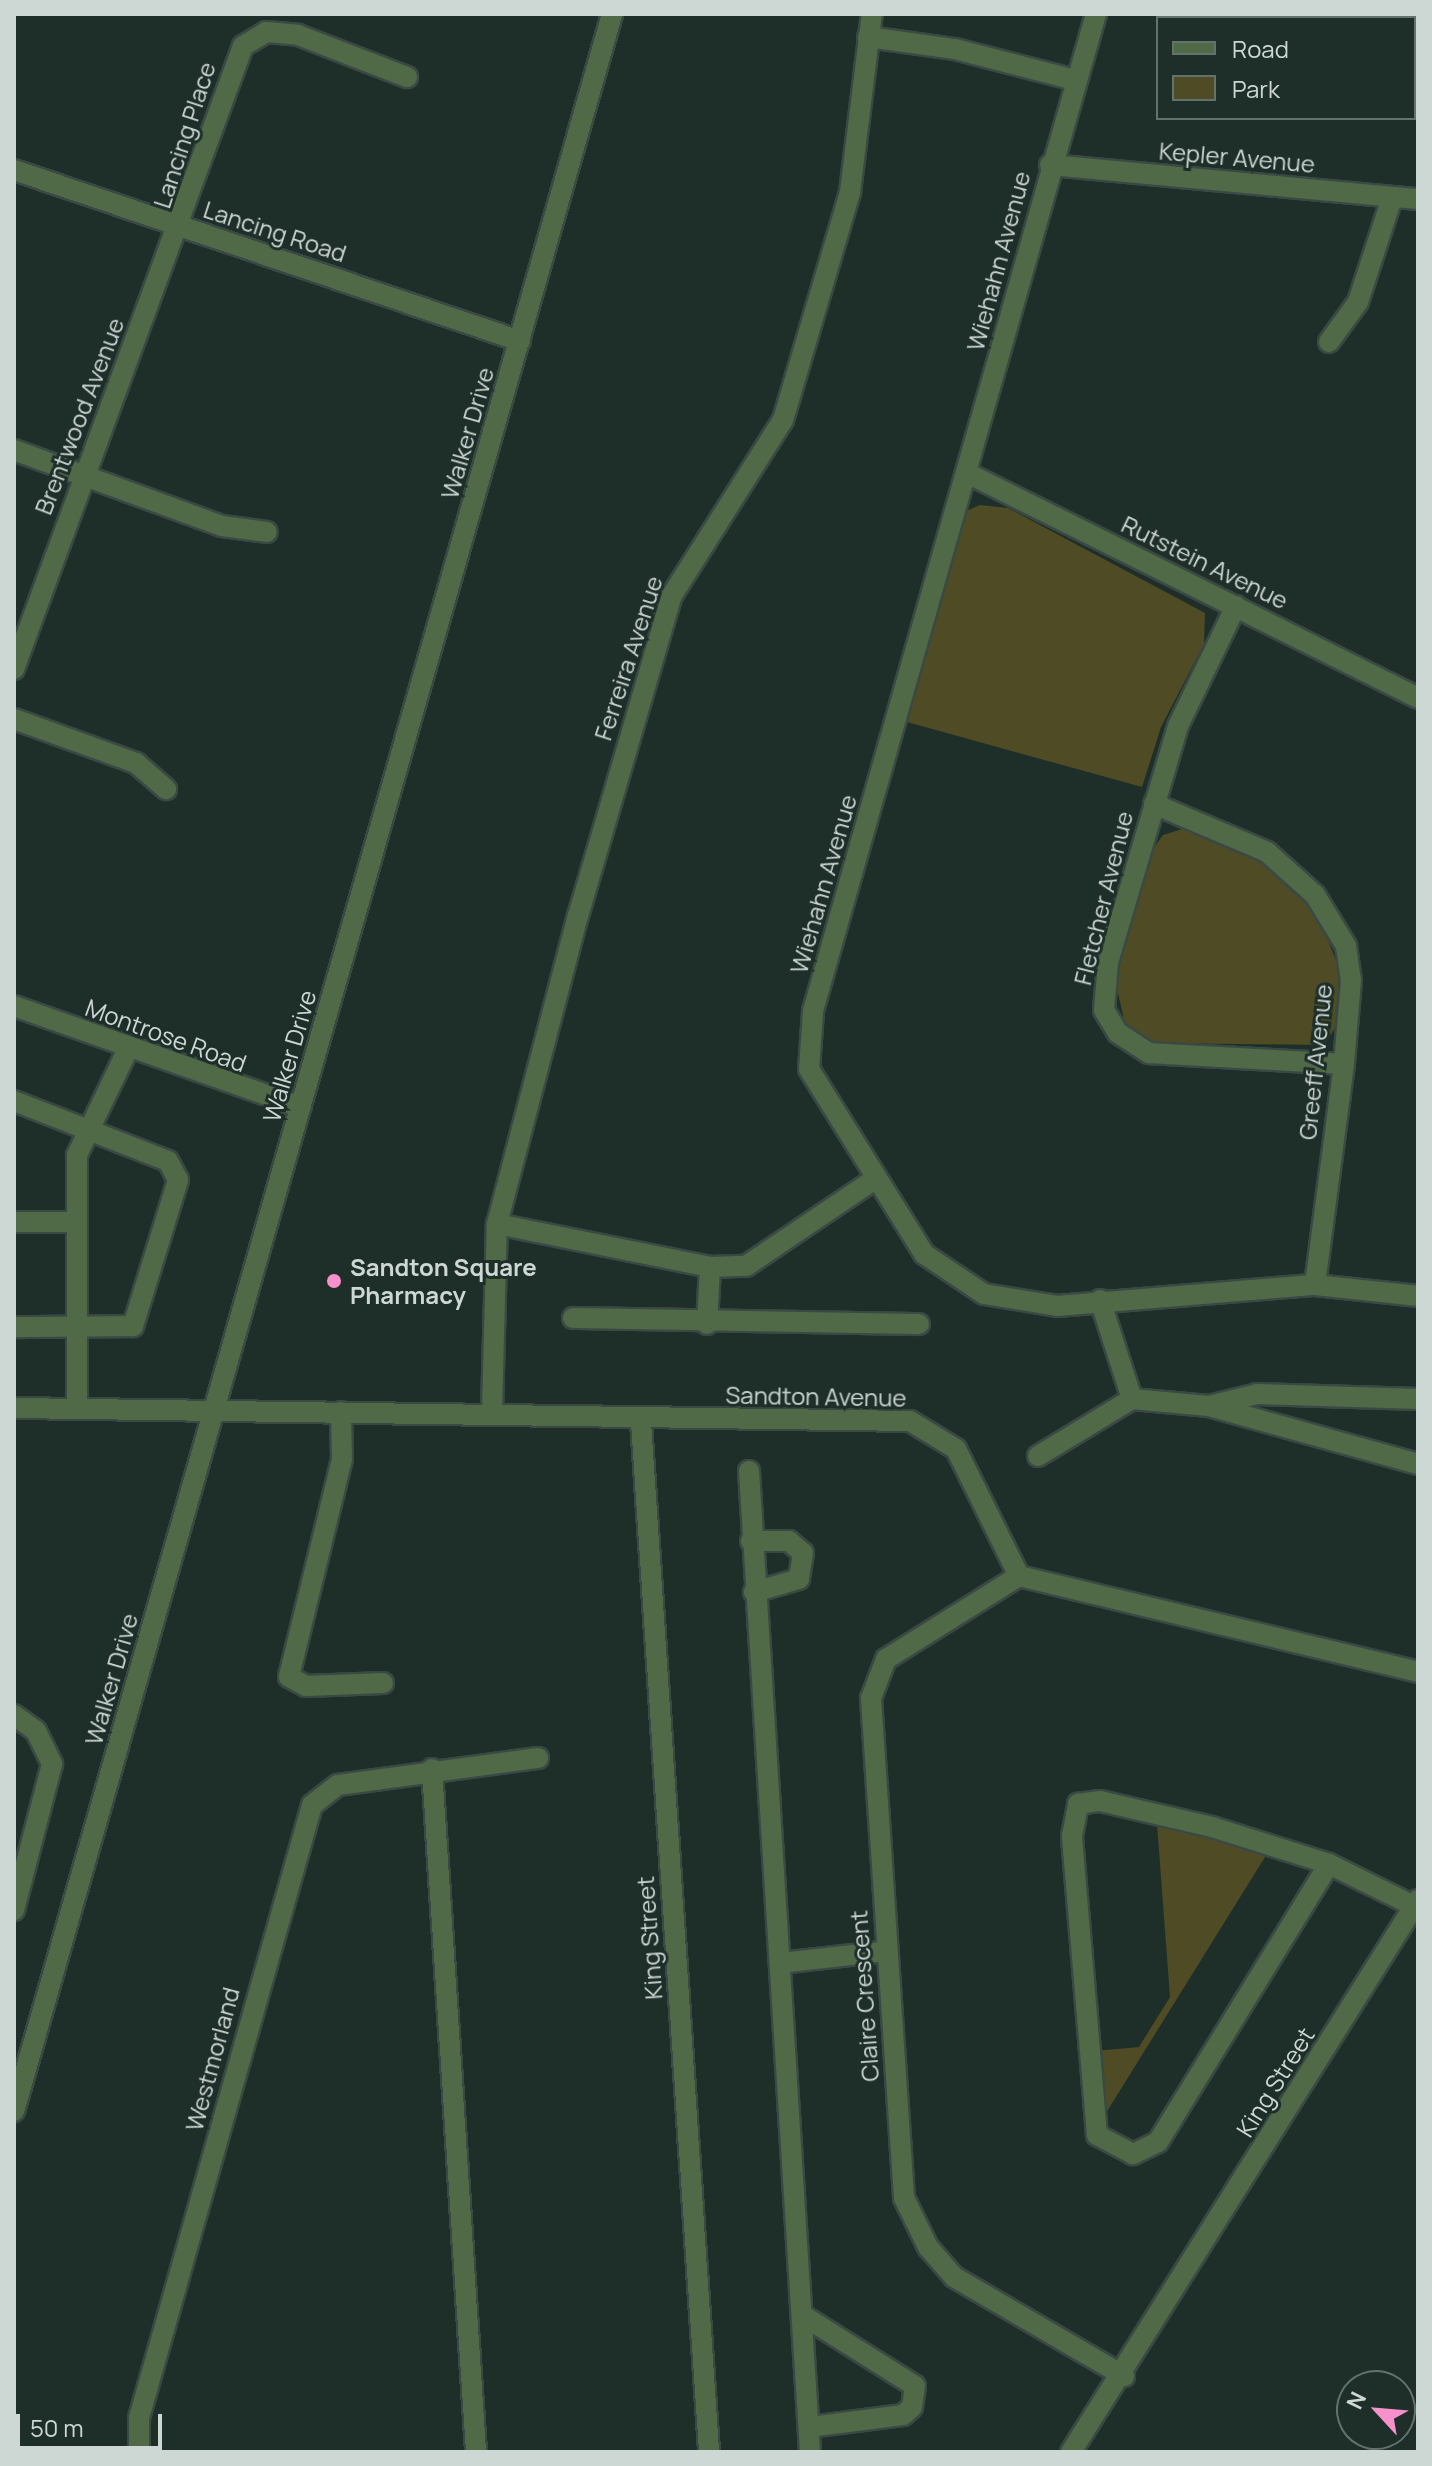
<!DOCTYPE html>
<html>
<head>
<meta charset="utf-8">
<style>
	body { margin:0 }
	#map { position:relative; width:1432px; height:2466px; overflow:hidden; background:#1e2e29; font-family:Manrope,sans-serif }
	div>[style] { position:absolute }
	.green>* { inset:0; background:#4f4c25 }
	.roads { filter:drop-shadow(2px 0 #3a4944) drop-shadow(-2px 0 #3a4944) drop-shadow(0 2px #3a4944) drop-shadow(0 -2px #3a4944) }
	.minor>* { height:20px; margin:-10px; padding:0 10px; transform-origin:10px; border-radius:10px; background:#506a48 }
	.dots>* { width:22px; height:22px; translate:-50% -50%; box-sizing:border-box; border:4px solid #1e2e29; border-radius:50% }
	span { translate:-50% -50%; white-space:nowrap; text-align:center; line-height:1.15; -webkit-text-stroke:6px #1e2e29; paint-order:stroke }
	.street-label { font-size:24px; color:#cdd7d4 }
	.poi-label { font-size:24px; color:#cdd7d4; font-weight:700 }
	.left { translate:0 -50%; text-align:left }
	.frame { position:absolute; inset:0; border:16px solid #cdd7d4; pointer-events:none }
	.legend { position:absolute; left:1156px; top:16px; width:260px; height:104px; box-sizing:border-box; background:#1e2e29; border:2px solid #64726d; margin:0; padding:10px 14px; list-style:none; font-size:24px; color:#cdd7d4 }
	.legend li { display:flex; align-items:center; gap:16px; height:40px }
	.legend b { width:40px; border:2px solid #64726d }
	.north { position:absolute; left:1336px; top:2370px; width:80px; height:80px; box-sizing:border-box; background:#1e2e29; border:2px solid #64726d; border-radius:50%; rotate:296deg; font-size:22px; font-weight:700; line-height:32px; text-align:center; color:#cdd7d4 }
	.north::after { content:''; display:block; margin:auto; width:28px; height:36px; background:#f890cc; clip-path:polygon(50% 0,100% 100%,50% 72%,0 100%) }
	.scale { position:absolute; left:16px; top:2414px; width:146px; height:36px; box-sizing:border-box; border:4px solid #cdd7d4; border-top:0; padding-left:10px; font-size:24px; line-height:28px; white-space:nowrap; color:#cdd7d4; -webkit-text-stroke:6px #1e2e29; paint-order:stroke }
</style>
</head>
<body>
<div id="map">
	<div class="green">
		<i style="clip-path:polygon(980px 505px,1008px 508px,1205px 613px,1204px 644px,1161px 727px,1142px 787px,907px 722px,964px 512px)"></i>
		<i style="clip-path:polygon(1182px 829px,1261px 856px,1318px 914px,1342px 976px,1337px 1025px,1324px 1045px,1152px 1043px,1126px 1028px,1115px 980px,1151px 852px,1163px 835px)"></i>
		<i style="clip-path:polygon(1157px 1824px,1270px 1849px,1101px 2121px,1095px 2051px,1139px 2047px,1170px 1997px)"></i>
	</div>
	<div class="roads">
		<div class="minor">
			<i style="left:1096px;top:14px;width:1036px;rotate:105.85deg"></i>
			<i style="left:813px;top:1011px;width:58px;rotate:93.9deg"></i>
			<i style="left:809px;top:1069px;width:218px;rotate:58.1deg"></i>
			<i style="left:924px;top:1254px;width:72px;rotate:33.7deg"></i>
			<i style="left:984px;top:1294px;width:74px;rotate:9.3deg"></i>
			<i style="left:1057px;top:1306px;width:259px;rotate:-4.7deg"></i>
			<i style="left:1315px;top:1285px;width:104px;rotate:6.1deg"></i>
			<i style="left:868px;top:37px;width:88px;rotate:7.9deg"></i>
			<i style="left:955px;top:49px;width:124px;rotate:14.5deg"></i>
			<i style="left:1050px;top:165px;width:370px;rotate:5.3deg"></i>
			<i style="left:14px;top:170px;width:534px;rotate:18.67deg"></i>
			<i style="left:1329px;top:342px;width:49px;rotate:-54.1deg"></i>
			<i style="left:1358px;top:302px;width:109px;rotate:-71.9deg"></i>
			<i style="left:14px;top:450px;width:221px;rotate:20.1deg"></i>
			<i style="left:222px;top:526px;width:45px;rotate:7.6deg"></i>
			<i style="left:969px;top:474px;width:502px;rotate:26.51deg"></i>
			<i style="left:1236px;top:606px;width:133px;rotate:115.8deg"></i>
			<i style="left:1178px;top:726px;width:247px;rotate:106.5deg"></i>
			<i style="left:1108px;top:963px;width:47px;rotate:94.9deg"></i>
			<i style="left:1104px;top:1010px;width:27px;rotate:59deg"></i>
			<i style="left:1118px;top:1033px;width:37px;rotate:33deg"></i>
			<i style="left:1149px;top:1053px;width:195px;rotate:3.2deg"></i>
			<i style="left:14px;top:669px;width:664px;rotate:-69.82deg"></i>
			<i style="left:243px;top:46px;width:27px;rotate:-31deg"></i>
			<i style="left:266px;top:32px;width:32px;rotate:5deg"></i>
			<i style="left:298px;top:35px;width:117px;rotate:21.1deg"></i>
			<i style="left:14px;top:719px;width:130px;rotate:19.8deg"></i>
			<i style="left:136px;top:763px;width:40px;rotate:41deg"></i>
			<i style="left:1154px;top:804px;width:123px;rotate:23deg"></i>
			<i style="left:1267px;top:852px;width:64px;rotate:41.9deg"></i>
			<i style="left:1315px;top:895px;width:60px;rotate:58.7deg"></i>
			<i style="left:1346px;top:946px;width:34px;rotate:82deg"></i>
			<i style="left:1351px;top:980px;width:84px;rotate:94.8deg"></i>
			<i style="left:1344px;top:1064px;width:223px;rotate:97.5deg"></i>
			<i style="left:14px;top:1006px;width:304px;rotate:19.4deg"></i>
			<i style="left:14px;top:1101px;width:165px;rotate:21.3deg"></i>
			<i style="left:168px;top:1161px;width:21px;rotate:62deg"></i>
			<i style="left:178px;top:1180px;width:153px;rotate:107.1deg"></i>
			<i style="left:133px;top:1326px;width:119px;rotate:179.5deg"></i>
			<i style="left:14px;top:1222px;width:62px"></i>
			<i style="left:497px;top:1224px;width:217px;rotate:11.4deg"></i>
			<i style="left:710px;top:1267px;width:36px;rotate:-2deg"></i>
			<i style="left:746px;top:1266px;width:156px;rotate:-34deg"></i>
			<i style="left:573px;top:1318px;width:346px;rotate:1deg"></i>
			<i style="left:707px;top:1324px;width:57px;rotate:-87deg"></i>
			<i style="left:1132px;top:1399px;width:77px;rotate:5.2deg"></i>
			<i style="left:1209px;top:1406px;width:217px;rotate:15.5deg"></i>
			<i style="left:1209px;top:1406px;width:49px;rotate:-14deg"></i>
			<i style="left:1257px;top:1394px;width:161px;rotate:1.8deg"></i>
			<i style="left:77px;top:1407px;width:252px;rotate:-90deg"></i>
			<i style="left:77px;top:1155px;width:118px;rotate:-64.3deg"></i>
			<i style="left:14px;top:1408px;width:896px;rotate:0.83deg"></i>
			<i style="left:910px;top:1421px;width:54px;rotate:31.3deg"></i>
			<i style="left:956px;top:1449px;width:142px;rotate:63.6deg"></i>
			<i style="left:1019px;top:1576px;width:410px;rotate:13.5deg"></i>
			<i style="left:492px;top:1411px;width:187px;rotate:-88.5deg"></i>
			<i style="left:497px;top:1224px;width:318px;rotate:-75.3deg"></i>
			<i style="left:578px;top:916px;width:332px;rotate:-73.7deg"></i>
			<i style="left:671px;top:597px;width:209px;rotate:-57.7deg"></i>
			<i style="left:783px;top:420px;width:238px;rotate:-73.6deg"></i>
			<i style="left:850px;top:192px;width:179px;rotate:-83deg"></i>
			<i style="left:341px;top:1412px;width:47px;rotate:88.8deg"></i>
			<i style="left:342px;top:1459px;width:224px;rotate:103.7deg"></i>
			<i style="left:289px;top:1677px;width:19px;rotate:28deg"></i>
			<i style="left:306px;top:1686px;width:77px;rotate:-2.2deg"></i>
			<i style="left:641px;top:1422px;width:1032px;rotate:86.22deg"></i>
			<i style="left:1038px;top:1456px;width:110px;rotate:-31.2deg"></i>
			<i style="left:1132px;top:1399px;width:104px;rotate:-107.9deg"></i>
			<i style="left:749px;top:1471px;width:983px;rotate:86.44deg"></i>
			<i style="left:751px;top:1541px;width:38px"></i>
			<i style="left:789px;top:1541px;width:18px;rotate:41deg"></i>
			<i style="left:803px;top:1553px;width:26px;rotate:99deg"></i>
			<i style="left:799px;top:1579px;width:47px;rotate:163.9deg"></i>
			<i style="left:1019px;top:1576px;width:157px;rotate:148deg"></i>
			<i style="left:886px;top:1659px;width:42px;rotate:111deg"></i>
			<i style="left:871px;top:1698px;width:501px;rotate:86.22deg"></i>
			<i style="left:904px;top:2198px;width:55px;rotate:63.9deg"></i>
			<i style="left:928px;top:2247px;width:40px;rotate:49deg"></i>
			<i style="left:954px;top:2277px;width:197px;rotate:30.2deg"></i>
			<i style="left:14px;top:1715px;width:27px;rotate:36deg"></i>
			<i style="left:36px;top:1731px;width:37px;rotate:64deg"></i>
			<i style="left:52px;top:1764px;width:151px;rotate:104.6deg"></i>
			<i style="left:432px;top:1769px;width:684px;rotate:86.31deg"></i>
			<i style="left:1329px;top:1864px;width:326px;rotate:121.6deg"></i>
			<i style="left:1158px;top:2142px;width:28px;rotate:154deg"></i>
			<i style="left:1133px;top:2154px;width:41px;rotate:-152.2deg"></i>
			<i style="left:1097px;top:2135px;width:300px;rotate:-94.8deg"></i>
			<i style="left:1072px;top:1836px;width:33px;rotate:-79deg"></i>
			<i style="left:1078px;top:1804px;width:22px;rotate:-8deg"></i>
			<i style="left:1100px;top:1801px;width:115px;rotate:13.1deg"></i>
			<i style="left:1212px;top:1827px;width:123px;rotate:17.5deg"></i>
			<i style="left:1329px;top:1864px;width:95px;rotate:26.3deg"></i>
			<i style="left:780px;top:1963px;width:108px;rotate:-6.4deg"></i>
			<i style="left:14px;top:2111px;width:2181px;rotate:-74.08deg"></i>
			<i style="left:802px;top:2315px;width:133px;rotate:32.1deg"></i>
			<i style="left:915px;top:2386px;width:21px;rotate:98deg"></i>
			<i style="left:912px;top:2407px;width:12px;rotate:138deg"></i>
			<i style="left:903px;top:2415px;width:95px;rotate:172.7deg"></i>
			<i style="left:139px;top:2452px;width:34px;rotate:-90deg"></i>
			<i style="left:139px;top:2418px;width:637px;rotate:-74.24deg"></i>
			<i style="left:312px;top:1805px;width:33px;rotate:-38deg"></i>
			<i style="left:338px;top:1785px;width:202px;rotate:-7.7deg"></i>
			<i style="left:1071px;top:2452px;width:652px;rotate:-57.85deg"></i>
		</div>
	</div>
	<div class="dots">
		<i style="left:334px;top:1281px;background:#f890cc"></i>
	</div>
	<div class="street-label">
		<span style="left:184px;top:135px;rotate:-72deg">Lancing Place</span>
		<span style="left:1237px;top:157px;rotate:5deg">Kepler Avenue</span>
		<span style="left:275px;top:231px;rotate:18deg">Lancing Road</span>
		<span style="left:998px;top:261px;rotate:-75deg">Wiehahn Avenue</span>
		<span style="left:79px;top:416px;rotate:-69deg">Brentwood Avenue</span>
		<span style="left:467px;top:433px;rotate:-74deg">Walker Drive</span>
		<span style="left:1205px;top:562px;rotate:26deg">Rutstein Avenue</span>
		<span style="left:628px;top:658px;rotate:-72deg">Ferreira Avenue</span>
		<span style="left:823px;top:884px;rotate:-74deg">Wiehahn Avenue</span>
		<span style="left:1103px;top:898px;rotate:-76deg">Fletcher Avenue</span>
		<span style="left:166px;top:1035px;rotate:20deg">Montrose Road</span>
		<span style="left:289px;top:1056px;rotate:-74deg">Walker Drive</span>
		<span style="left:1315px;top:1062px;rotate:-84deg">Greeff Avenue</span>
		<span style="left:816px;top:1396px;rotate:1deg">Sandton Avenue</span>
		<span style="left:111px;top:1679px;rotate:-74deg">Walker Drive</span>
		<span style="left:649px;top:1938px;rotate:-94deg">King Street</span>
		<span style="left:864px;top:1996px;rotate:-94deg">Claire Crescent</span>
		<span style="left:212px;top:2059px;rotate:-75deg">Westmorland</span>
		<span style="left:1275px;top:2082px;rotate:-58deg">King Street</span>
	</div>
	<div class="poi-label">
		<span class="left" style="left:350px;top:1281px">Sandton Square<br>Pharmacy</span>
	</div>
	<div class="frame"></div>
	<ul class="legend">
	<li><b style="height:10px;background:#506a48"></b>Road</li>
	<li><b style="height:22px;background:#4f4c25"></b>Park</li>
	</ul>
	<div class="north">N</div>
	<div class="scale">50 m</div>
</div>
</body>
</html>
